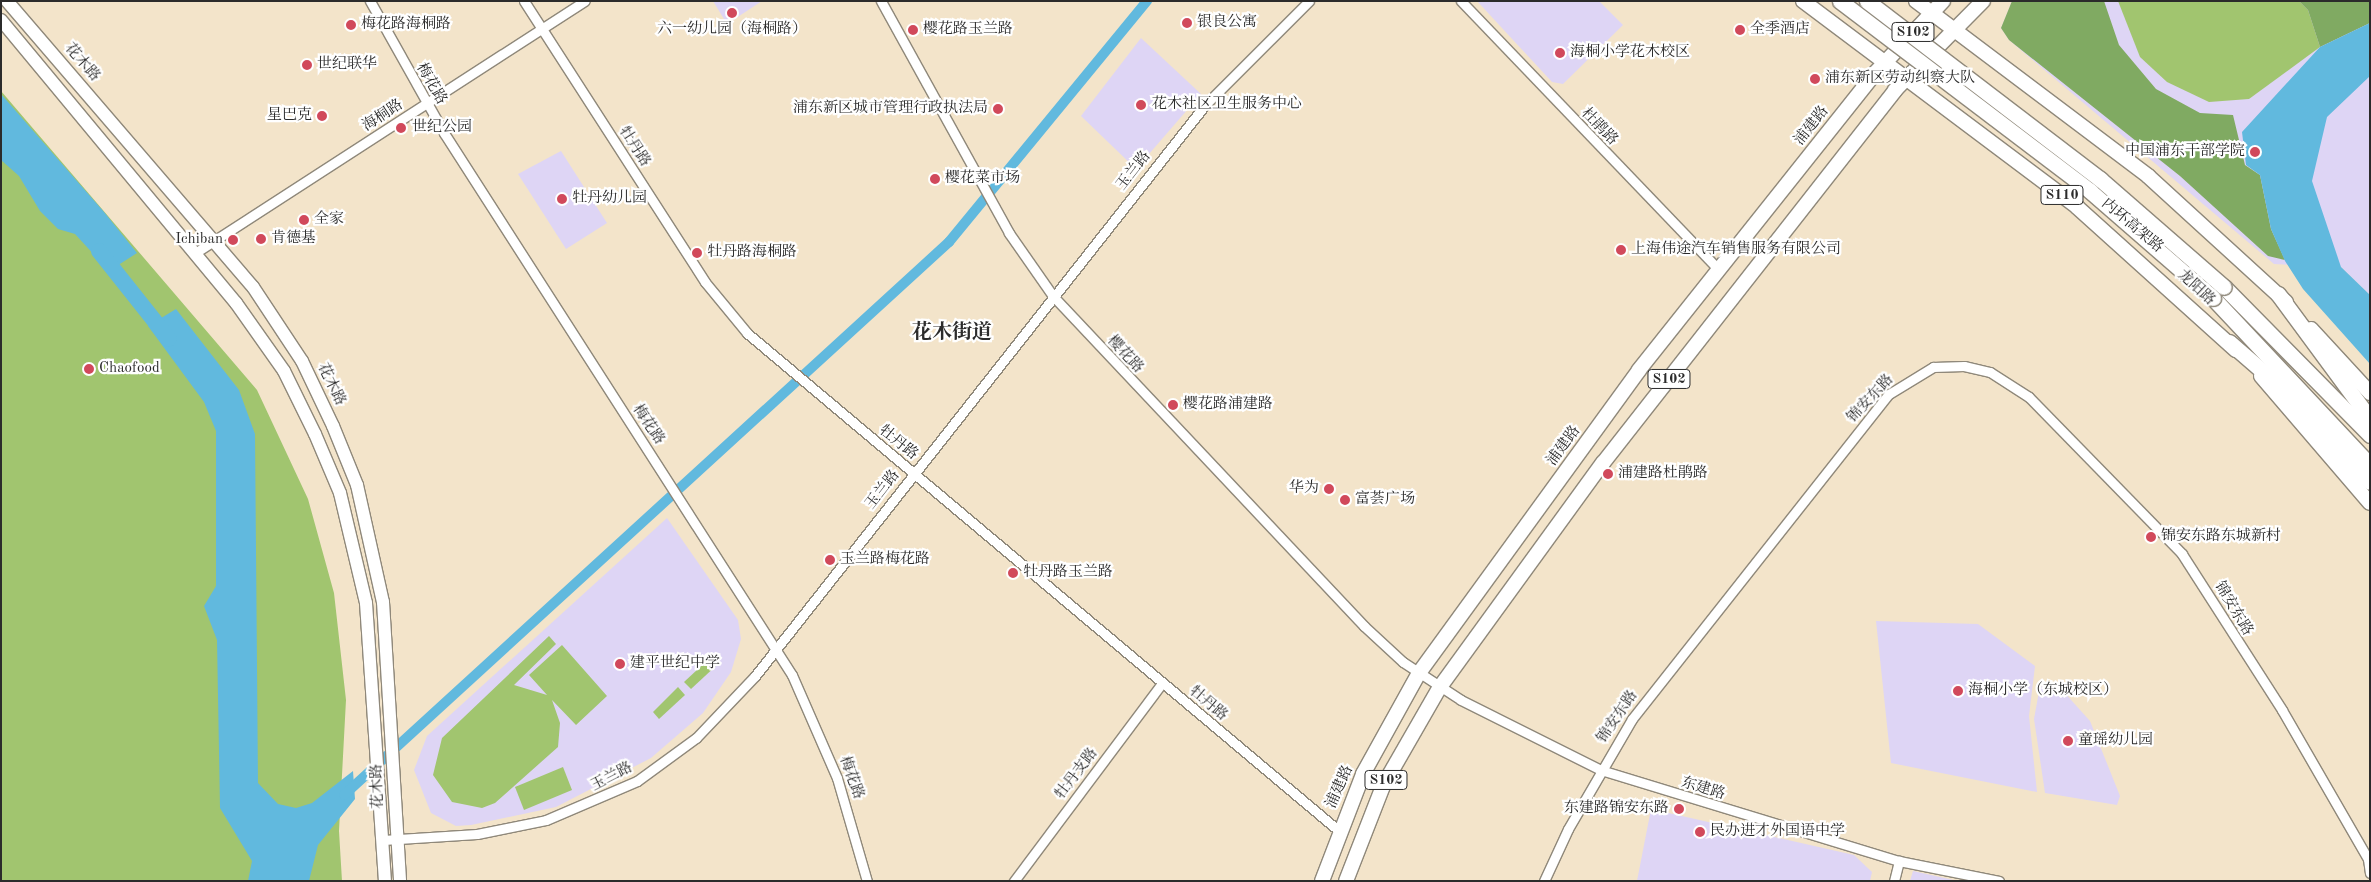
<!DOCTYPE html>
<html>
<head>
<meta charset="utf-8">
<style>
	body { margin:0 }
	#map { position:relative; width:2371px; height:882px; overflow:hidden; background:#f3e4ca; font-family:"Old Standard TT","Noto Serif SC",serif }
	div>[style] { position:absolute }
	.built>* { inset:0; background:#ded5f5 }
	.green>* { inset:0; background:#a1c56f }
	.forest>* { inset:0; background:#80aa62 }
	.water>* { inset:0; background:#61b9de }
	.canal>* { height:10px; margin:-5px; padding:0 5px; transform-origin:5px; border-radius:5px; background:#61b9de }
	.river>* { height:16px; margin:-8px; padding:0 8px; transform-origin:8px; border-radius:8px; background:#61b9de }
	.roads { filter:drop-shadow(1px 0 #8f887a) drop-shadow(-1px 0 #8f887a) drop-shadow(0 1px #8f887a) drop-shadow(0 -1px #8f887a) }
	.minor>* { height:9px; margin:-4.5px; padding:0 4.5px; transform-origin:4.5px; border-radius:4.5px; background:#fff }
	.secondary>* { height:12px; margin:-6px; padding:0 6px; transform-origin:6px; border-radius:6px; background:#fff }
	.primary>* { height:14px; margin:-7px; padding:0 7px; transform-origin:7px; border-radius:7px; background:#fff }
	.trunk>* { height:15px; margin:-7.5px; padding:0 7.5px; transform-origin:7.5px; border-radius:7.5px; background:#fff }
	.bridges { filter:drop-shadow(1px 0 #8f887a) drop-shadow(-1px 0 #8f887a) drop-shadow(0 1px #8f887a) drop-shadow(0 -1px #8f887a) }
	.trunk-bridge>* { height:15px; margin:-7.5px; padding:0 7.5px; transform-origin:7.5px; border-radius:7.5px; background:#fff }
	.dots>* { width:14px; height:14px; translate:-50% -50%; box-sizing:border-box; border:2px solid #fff; border-radius:50% }
	span { translate:-50% -50%; white-space:nowrap; text-align:center; line-height:1.15; -webkit-text-stroke:4.5px #fff; paint-order:stroke }
	.shield-label span { padding:1px 4px; background:#fff; border:1px solid; border-radius:4px; -webkit-text-stroke-width:0 }
	.shield-label { font-size:14px; color:#2b2b2b; font-weight:700 }
	.poi-label { font-size:15px; color:#2b2b2b }
	.left { translate:0 -50%; text-align:left }
	.right { translate:-100% -50%; text-align:right }
	.street-label { font-size:15px; color:#2b2b2b }
	.district-label { font-size:20px; color:#2b2b2b; font-weight:700 }
	.frame { position:absolute; inset:0; border:2px solid #2b2b2b; pointer-events:none }
</style>
</head>
<body>
<div id="map">
	<div class="built">
		<i style="clip-path:polygon(713px 1px,762px 1px,727px 24px)"></i>
		<i style="clip-path:polygon(1477px 1px,1599px 1px,1623px 25px,1563px 84px,1552px 82px)"></i>
		<i style="clip-path:polygon(2012px 1px,2370px 1px,2370px 295px,2341px 267px,2274px 264px,2009px 40px,2001px 28px)"></i>
		<i style="clip-path:polygon(1141px 38px,1201px 94px,1136px 169px,1081px 116px)"></i>
		<i style="clip-path:polygon(561px 151px,607px 223px,566px 249px,518px 174px)"></i>
		<i style="clip-path:polygon(667px 518px,738px 620px,741px 639px,731px 672px,703px 713px,651px 758px,556px 807px,471px 825px,456px 826px,431px 813px,414px 770px,427px 736px)"></i>
		<i style="clip-path:polygon(1876px 621px,1978px 624px,2035px 666px,2029px 716px,2037px 792px,1891px 763px)"></i>
		<i style="clip-path:polygon(2040px 686px,2063px 691px,2090px 721px,2120px 796px,2117px 805px,2045px 793px,2034px 719px)"></i>
		<i style="clip-path:polygon(1651px 809px,1854px 855px,1872px 872px,1870px 881px,1637px 881px)"></i>
		<i style="clip-path:polygon(1913px 871px,1958px 881px,1910px 881px)"></i>
	</div>
	<div class="green">
		<i style="clip-path:polygon(2118px 1px,2299px 1px,2308px 10px,2320px 47px,2249px 99px,2209px 102px,2167px 82px,2140px 57px)"></i>
		<i style="clip-path:polygon(1px 91px,257px 390px,308px 499px,334px 593px,346px 700px,339px 831px,342px 881px,1px 881px)"></i>
		<i style="clip-path:polygon(549px 636px,556px 644px,514px 685px,547px 695px,529px 675px,562px 645px,607px 696px,576px 725px,552px 700px,560px 723px,558px 747px,495px 803px,482px 808px,452px 802px,433px 775px,442px 738px)"></i>
		<i style="clip-path:polygon(712px 656px,718px 664px,691px 689px,684px 682px)"></i>
		<i style="clip-path:polygon(678px 687px,685px 695px,659px 719px,653px 712px)"></i>
		<i style="clip-path:polygon(563px 767px,572px 790px,524px 810px,515px 787px)"></i>
	</div>
	<div class="forest">
		<i style="clip-path:polygon(2012px 1px,2104px 1px,2119px 45px,2156px 89px,2200px 113px,2233px 115px,2245px 165px,2260px 175px,2271px 229px,2285px 260px,2268px 256px,2180px 176px,2009px 40px,2001px 28px)"></i>
		<i style="clip-path:polygon(2299px 1px,2370px 1px,2370px 23px,2320px 47px,2308px 10px)"></i>
	</div>
	<div class="water">
		<i style="clip-path:polygon(2370px 23px,2370px 76px,2327px 117px,2312px 181px,2341px 267px,2370px 295px,2370px 364px,2303px 289px,2285px 261px,2271px 229px,2260px 175px,2246px 165px,2242px 132px,2320px 47px)"></i>
		<i style="clip-path:polygon(1px 94px,104px 212px,137px 253px,109px 271px,75px 234px,58px 229px,40px 211px,19px 176px,1px 160px)"></i>
		<i style="clip-path:polygon(176px 309px,239px 390px,255px 434px,258px 783px,278px 804px,296px 808px,312px 803px,353px 771px,355px 799px,318px 845px,309px 881px,248px 881px,252px 861px,220px 808px,217px 640px,204px 606px,216px 586px,216px 431px,204px 402px,148px 326px)"></i>
	</div>
	<div class="canal">
		<i style="left:344px;top:795px;width:820px;rotate:-42.43deg"></i>
		<i style="left:949px;top:242px;width:312px;rotate:-50.6deg"></i>
	</div>
	<div class="river">
		<i style="left:99px;top:251px;width:112px;rotate:51.5deg"></i>
	</div>
	<div class="roads">
		<div class="minor">
			<i style="left:370px;top:1px;width:151px;rotate:60.7deg"></i>
			<i style="left:444px;top:133px;width:644px;rotate:57.3deg"></i>
			<i style="left:792px;top:675px;width:112px;rotate:66.4deg"></i>
			<i style="left:837px;top:778px;width:107px;rotate:73.8deg"></i>
			<i style="left:524px;top:1px;width:334px;rotate:57.2deg"></i>
			<i style="left:705px;top:282px;width:66px;rotate:50.5deg"></i>
			<i style="left:747px;top:333px;width:774px;rotate:40.07deg"></i>
			<i style="left:881px;top:1px;width:265px;rotate:61.1deg"></i>
			<i style="left:1009px;top:233px;width:77px;rotate:55.1deg"></i>
			<i style="left:1053px;top:296px;width:453px;rotate:46.7deg"></i>
			<i style="left:1364px;top:626px;width:53px;rotate:42.7deg"></i>
			<i style="left:1403px;top:662px;width:69px;rotate:33.2deg"></i>
			<i style="left:1461px;top:700px;width:157px;rotate:26.6deg"></i>
			<i style="left:1601px;top:770px;width:312px;rotate:17deg"></i>
			<i style="left:1899px;top:861px;width:102px;rotate:11.3deg"></i>
			<i style="left:1461px;top:1px;width:373px;rotate:46.2deg"></i>
			<i style="left:195px;top:253px;width:464px;rotate:-32.9deg"></i>
			<i style="left:383px;top:840px;width:94px;rotate:-3.7deg"></i>
			<i style="left:477px;top:834px;width:70px;rotate:-11.5deg"></i>
			<i style="left:546px;top:820px;width:99px;rotate:-23.2deg"></i>
			<i style="left:637px;top:781px;width:73px;rotate:-36.1deg"></i>
			<i style="left:696px;top:738px;width:86px;rotate:-46.4deg"></i>
			<i style="left:755px;top:676px;width:727px;rotate:-51.76deg"></i>
			<i style="left:1205px;top:105px;width:147px;rotate:-45deg"></i>
			<i style="left:1014px;top:881px;width:247px;rotate:-53.2deg"></i>
			<i style="left:1544px;top:881px;width:57px;rotate:-65.2deg"></i>
			<i style="left:1568px;top:829px;width:127px;rotate:-59.8deg"></i>
			<i style="left:1632px;top:719px;width:414px;rotate:-51.7deg"></i>
			<i style="left:1889px;top:394px;width:52px;rotate:-31.5deg"></i>
			<i style="left:1933px;top:367px;width:31px;rotate:-2deg"></i>
			<i style="left:1964px;top:366px;width:27px;rotate:13deg"></i>
			<i style="left:1990px;top:372px;width:46px;rotate:32.7deg"></i>
			<i style="left:2029px;top:397px;width:219px;rotate:45.7deg"></i>
			<i style="left:2182px;top:554px;width:185px;rotate:57.3deg"></i>
			<i style="left:2282px;top:710px;width:172px;rotate:60deg"></i>
			<i style="left:2368px;top:859px;width:14px;rotate:82deg"></i>
			<i style="left:1894px;top:881px;width:21px;rotate:-76deg"></i>
		</div>
		<div class="secondary">
			<i style="left:7px;top:1px;width:377px;rotate:49.3deg"></i>
			<i style="left:253px;top:287px;width:89px;rotate:56.5deg"></i>
			<i style="left:302px;top:361px;width:72px;rotate:64.5deg"></i>
			<i style="left:333px;top:426px;width:64px;rotate:67.9deg"></i>
			<i style="left:357px;top:485px;width:120px;rotate:77.5deg"></i>
			<i style="left:383px;top:602px;width:280px;rotate:86.5deg"></i>
			<i style="left:1px;top:20px;width:368px;rotate:50.3deg"></i>
			<i style="left:236px;top:303px;width:83px;rotate:54.8deg"></i>
			<i style="left:284px;top:371px;width:70px;rotate:63.8deg"></i>
			<i style="left:315px;top:434px;width:64px;rotate:67deg"></i>
			<i style="left:340px;top:493px;width:113px;rotate:76.7deg"></i>
			<i style="left:366px;top:603px;width:279px;rotate:86.1deg"></i>
		</div>
		<div class="primary">
			<i style="left:1803px;top:1px;width:343px;rotate:36.9deg"></i>
			<i style="left:2077px;top:207px;width:214px;rotate:42deg"></i>
			<i style="left:1916px;top:1px;width:291px;rotate:37deg"></i>
			<i style="left:2148px;top:176px;width:187px;rotate:42.4deg"></i>
			<i style="left:2311px;top:329px;width:87px;rotate:47.3deg"></i>
			<i style="left:2261px;top:376px;width:167px;rotate:49.4deg"></i>
			<i style="left:1322px;top:881px;width:115px;rotate:-69deg"></i>
			<i style="left:1363px;top:774px;width:115px;rotate:-61deg"></i>
			<i style="left:1419px;top:673px;width:374px;rotate:-54deg"></i>
			<i style="left:1639px;top:370px;width:379px;rotate:-51.5deg"></i>
			<i style="left:1875px;top:73px;width:99px;rotate:-46.6deg"></i>
			<i style="left:1346px;top:881px;width:102px;rotate:-68.7deg"></i>
			<i style="left:1383px;top:786px;width:114px;rotate:-60.1deg"></i>
			<i style="left:1440px;top:687px;width:277px;rotate:-54deg"></i>
			<i style="left:1603px;top:463px;width:474px;rotate:-51.9deg"></i>
			<i style="left:1895px;top:90px;width:125px;rotate:-45.3deg"></i>
		</div>
		<div class="trunk">
			<i style="left:2224px;top:287px;width:208px;rotate:45.4deg"></i>
			<i style="left:2278px;top:294px;width:155px;rotate:53.6deg"></i>
			<i style="left:2213px;top:298px;width:229px;rotate:46.8deg"></i>
			<i style="left:2229px;top:342px;width:81px;rotate:41deg"></i>
			<i style="left:2290px;top:395px;width:118px;rotate:47.4deg"></i>
		</div>
	</div>
	<div class="bridges">
		<div class="trunk-bridge">
			<i style="left:1840px;top:1px;width:314px;rotate:37.2deg"></i>
			<i style="left:2090px;top:191px;width:163px;rotate:41deg"></i>
			<i style="left:1867px;top:1px;width:293px;rotate:37.4deg"></i>
			<i style="left:2100px;top:179px;width:164px;rotate:41.1deg"></i>
		</div>
	</div>
	<div class="dots">
		<i style="left:732px;top:13px;background:#d1495b"></i>
		<i style="left:1187px;top:23px;background:#d1495b"></i>
		<i style="left:351px;top:25px;background:#d1495b"></i>
		<i style="left:913px;top:30px;background:#d1495b"></i>
		<i style="left:1740px;top:30px;background:#d1495b"></i>
		<i style="left:1560px;top:53px;background:#d1495b"></i>
		<i style="left:307px;top:65px;background:#d1495b"></i>
		<i style="left:1815px;top:79px;background:#d1495b"></i>
		<i style="left:1141px;top:105px;background:#d1495b"></i>
		<i style="left:998px;top:109px;background:#d1495b"></i>
		<i style="left:322px;top:116px;background:#d1495b"></i>
		<i style="left:401px;top:128px;background:#d1495b"></i>
		<i style="left:2255px;top:152px;background:#d1495b"></i>
		<i style="left:935px;top:179px;background:#d1495b"></i>
		<i style="left:562px;top:199px;background:#d1495b"></i>
		<i style="left:304px;top:220px;background:#d1495b"></i>
		<i style="left:261px;top:239px;background:#d1495b"></i>
		<i style="left:233px;top:240px;background:#d1495b"></i>
		<i style="left:1621px;top:250px;background:#d1495b"></i>
		<i style="left:697px;top:253px;background:#d1495b"></i>
		<i style="left:89px;top:369px;background:#d1495b"></i>
		<i style="left:1173px;top:405px;background:#d1495b"></i>
		<i style="left:1608px;top:474px;background:#d1495b"></i>
		<i style="left:1329px;top:489px;background:#d1495b"></i>
		<i style="left:1345px;top:500px;background:#d1495b"></i>
		<i style="left:2151px;top:537px;background:#d1495b"></i>
		<i style="left:830px;top:560px;background:#d1495b"></i>
		<i style="left:1013px;top:573px;background:#d1495b"></i>
		<i style="left:620px;top:664px;background:#d1495b"></i>
		<i style="left:1958px;top:691px;background:#d1495b"></i>
		<i style="left:2068px;top:741px;background:#d1495b"></i>
		<i style="left:1679px;top:809px;background:#d1495b"></i>
		<i style="left:1700px;top:832px;background:#d1495b"></i>
	</div>
	<div class="shield-label">
		<span style="left:1913px;top:32px">S102</span>
		<span style="left:2062px;top:195px">S110</span>
		<span style="left:1669px;top:379px">S102</span>
		<span style="left:1386px;top:780px">S102</span>
	</div>
	<div class="poi-label">
		<span class="left" style="left:1197px;top:23px">银良公寓</span>
		<span class="left" style="left:361px;top:25px">梅花路海桐路</span>
		<span style="left:732px;top:30px">六一幼儿园（海桐路）</span>
		<span class="left" style="left:923px;top:30px">樱花路玉兰路</span>
		<span class="left" style="left:1750px;top:30px">全季酒店</span>
		<span class="left" style="left:1570px;top:53px">海桐小学花木校区</span>
		<span class="left" style="left:317px;top:65px">世纪联华</span>
		<span class="left" style="left:1825px;top:79px">浦东新区劳动纠察大队</span>
		<span class="left" style="left:1152px;top:105px">花木社区卫生服务中心</span>
		<span class="right" style="left:988px;top:109px">浦东新区城市管理行政执法局</span>
		<span class="right" style="left:312px;top:116px">星巴克</span>
		<span class="left" style="left:412px;top:128px">世纪公园</span>
		<span class="right" style="left:2245px;top:152px">中国浦东干部学院</span>
		<span class="left" style="left:945px;top:179px">樱花菜市场</span>
		<span class="left" style="left:572px;top:199px">牡丹幼儿园</span>
		<span class="left" style="left:314px;top:220px">全家</span>
		<span class="left" style="left:271px;top:239px">肯德基</span>
		<span class="right" style="left:223px;top:240px">Ichiban</span>
		<span class="left" style="left:1631px;top:250px">上海伟途汽车销售服务有限公司</span>
		<span class="left" style="left:707px;top:253px">牡丹路海桐路</span>
		<span class="left" style="left:99px;top:369px">Chaofood</span>
		<span class="left" style="left:1183px;top:405px">樱花路浦建路</span>
		<span class="left" style="left:1618px;top:474px">浦建路杜鹃路</span>
		<span class="right" style="left:1319px;top:489px">华为</span>
		<span class="left" style="left:1355px;top:500px">富荟广场</span>
		<span class="left" style="left:2161px;top:537px">锦安东路东城新村</span>
		<span class="left" style="left:840px;top:560px">玉兰路梅花路</span>
		<span class="left" style="left:1023px;top:573px">牡丹路玉兰路</span>
		<span class="left" style="left:630px;top:664px">建平世纪中学</span>
		<span class="left" style="left:1968px;top:691px">海桐小学（东城校区）</span>
		<span class="left" style="left:2078px;top:741px">童瑶幼儿园</span>
		<span class="right" style="left:1669px;top:809px">东建路锦安东路</span>
		<span class="left" style="left:1710px;top:832px">民办进才外国语中学</span>
	</div>
	<div class="street-label">
		<span style="left:82px;top:63px;rotate:49deg">花木路</span>
		<span style="left:431px;top:84px;rotate:60deg">梅花路</span>
		<span style="left:383px;top:116px;rotate:-33deg">海桐路</span>
		<span style="left:1812px;top:126px;rotate:-52deg">浦建路</span>
		<span style="left:1599px;top:127px;rotate:46deg">杜鹃路</span>
		<span style="left:634px;top:147px;rotate:57deg">牡丹路</span>
		<span style="left:1134px;top:171px;rotate:-52deg">玉兰路</span>
		<span style="left:2132px;top:226px;rotate:40deg">内环高架路</span>
		<span style="left:2196px;top:288px;rotate:43deg">龙阳路</span>
		<span style="left:1125px;top:355px;rotate:47deg">樱花路</span>
		<span style="left:331px;top:385px;rotate:64deg">花木路</span>
		<span style="left:1871px;top:399px;rotate:-47deg">锦安东路</span>
		<span style="left:648px;top:425px;rotate:56deg">梅花路</span>
		<span style="left:898px;top:443px;rotate:39deg">牡丹路</span>
		<span style="left:1564px;top:446px;rotate:-54deg">浦建路</span>
		<span style="left:883px;top:490px;rotate:-52deg">玉兰路</span>
		<span style="left:2233px;top:609px;rotate:59deg">锦安东路</span>
		<span style="left:1208px;top:704px;rotate:40deg">牡丹路</span>
		<span style="left:1618px;top:717px;rotate:-56deg">锦安东路</span>
		<span style="left:1077px;top:774px;rotate:-53deg">牡丹支路</span>
		<span style="left:612px;top:777px;rotate:-27deg">玉兰路</span>
		<span style="left:851px;top:778px;rotate:70deg">梅花路</span>
		<span style="left:378px;top:786px;rotate:-92deg">花木路</span>
		<span style="left:1340px;top:787px;rotate:-66deg">浦建路</span>
		<span style="left:1703px;top:789px;rotate:17deg">东建路</span>
	</div>
	<div class="district-label">
		<span style="left:952px;top:333px">花木街道</span>
	</div>
	<div class="frame"></div>
</div>
</body>
</html>
